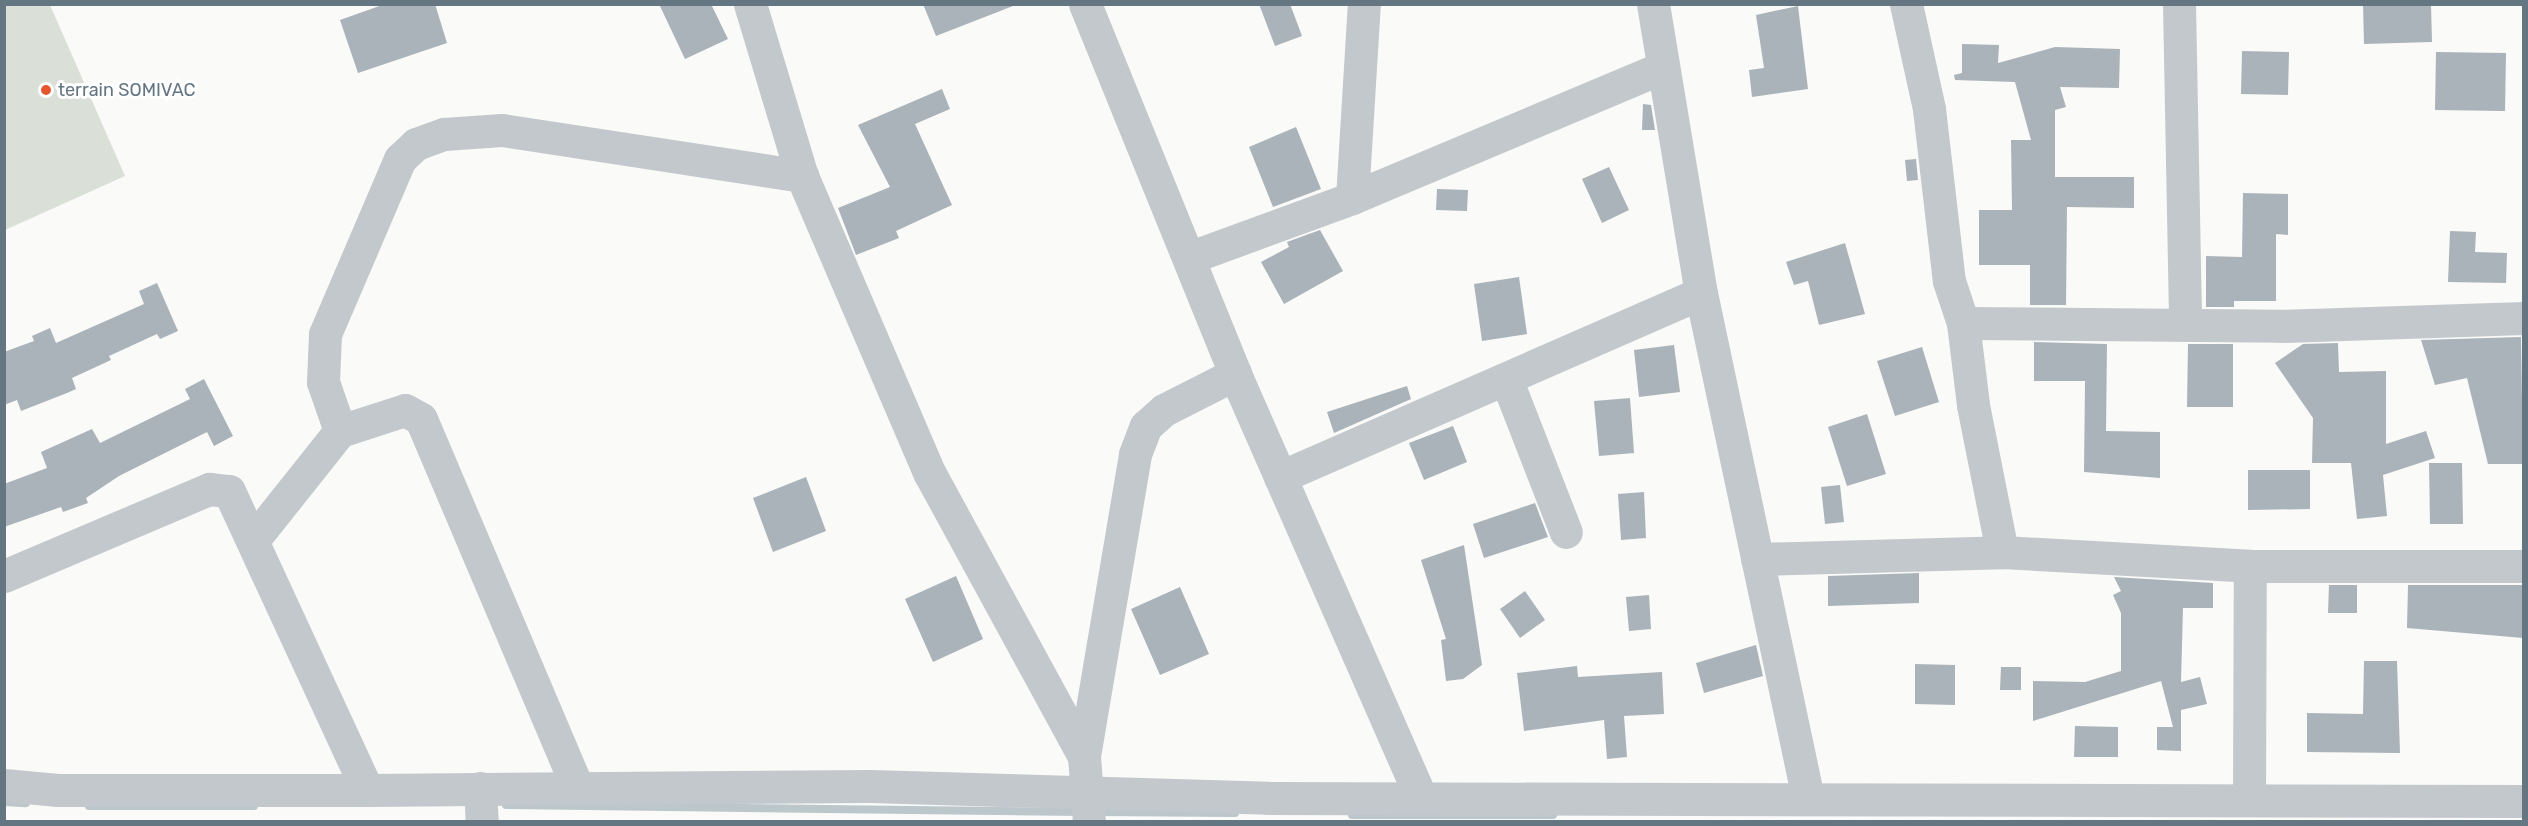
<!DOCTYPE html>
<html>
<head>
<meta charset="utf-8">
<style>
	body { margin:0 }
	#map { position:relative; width:2528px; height:826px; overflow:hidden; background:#fafaf8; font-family:Rubik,sans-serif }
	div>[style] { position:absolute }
	.green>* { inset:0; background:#dadfd7 }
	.stream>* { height:8px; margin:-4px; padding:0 4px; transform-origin:4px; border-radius:4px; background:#bbc7cb }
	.building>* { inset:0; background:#aab3b9 }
	.minor>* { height:33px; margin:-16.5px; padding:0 16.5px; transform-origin:16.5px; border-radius:16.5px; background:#c3c8cc }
	.dots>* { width:16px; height:16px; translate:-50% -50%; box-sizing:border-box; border:3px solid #fff; border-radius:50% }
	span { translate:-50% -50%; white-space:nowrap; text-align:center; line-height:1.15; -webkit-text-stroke:6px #fff; paint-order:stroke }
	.poi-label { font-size:18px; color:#657683 }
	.left { translate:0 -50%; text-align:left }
	.frame { position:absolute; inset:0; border:6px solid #657683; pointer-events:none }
</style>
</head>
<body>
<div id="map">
	<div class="green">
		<i style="clip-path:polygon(4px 5px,50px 5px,125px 176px,5px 230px)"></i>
	</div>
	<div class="stream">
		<i style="left:4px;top:802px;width:22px;rotate:3deg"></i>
		<i style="left:506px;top:805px;width:576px;rotate:0.7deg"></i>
		<i style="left:89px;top:806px;width:165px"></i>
		<i style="left:1097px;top:812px;width:138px;rotate:0.4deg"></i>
		<i style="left:1352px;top:815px;width:201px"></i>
	</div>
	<div class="building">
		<i style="clip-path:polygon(385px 4px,435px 4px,447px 43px,358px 73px,340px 20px)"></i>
		<i style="clip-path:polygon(659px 4px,711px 4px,728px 39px,685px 59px)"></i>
		<i style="clip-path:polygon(923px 4px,1013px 4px,1013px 6px,936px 36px)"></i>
		<i style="clip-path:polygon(1259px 4px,1290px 4px,1302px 36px,1275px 46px)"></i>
		<i style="clip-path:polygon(2363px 4px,2431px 4px,2432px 42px,2364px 44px)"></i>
		<i style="clip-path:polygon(1798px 6px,1808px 89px,1752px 97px,1749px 70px,1764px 68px,1756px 15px)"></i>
		<i style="clip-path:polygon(1962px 44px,1999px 45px,1998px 63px,2055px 47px,2120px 49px,2119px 88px,2060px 87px,2066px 107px,2055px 110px,2055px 177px,2134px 177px,2134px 208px,2067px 207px,2066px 305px,2030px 305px,2030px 265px,1979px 265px,1979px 210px,2012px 210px,2011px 140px,2031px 140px,2015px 82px,1955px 80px,1954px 75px,1962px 73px)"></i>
		<i style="clip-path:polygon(2242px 51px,2289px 52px,2288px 95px,2241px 94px)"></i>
		<i style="clip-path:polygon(2436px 52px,2506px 53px,2505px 111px,2435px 110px)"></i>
		<i style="clip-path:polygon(942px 89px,950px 109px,915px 124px,952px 205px,896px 231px,899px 238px,856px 255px,838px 208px,890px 187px,858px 125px)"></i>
		<i style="clip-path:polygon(1643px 104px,1651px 105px,1655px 130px,1642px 130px)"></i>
		<i style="clip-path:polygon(1296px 127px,1321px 189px,1273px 207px,1249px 147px)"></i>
		<i style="clip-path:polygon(1916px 159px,1918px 180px,1907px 181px,1905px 160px)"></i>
		<i style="clip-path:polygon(1609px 167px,1629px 210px,1602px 223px,1582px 179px)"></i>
		<i style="clip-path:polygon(1437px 189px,1468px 190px,1467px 211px,1436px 210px)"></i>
		<i style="clip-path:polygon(2243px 193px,2288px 194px,2288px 235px,2276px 234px,2276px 301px,2234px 301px,2234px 307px,2206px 307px,2206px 256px,2242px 257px)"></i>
		<i style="clip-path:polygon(1320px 230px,1343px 271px,1284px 304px,1261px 262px,1289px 247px,1287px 242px)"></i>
		<i style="clip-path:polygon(2450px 231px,2476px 232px,2475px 252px,2507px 253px,2506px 283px,2448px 282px)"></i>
		<i style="clip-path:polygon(1845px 243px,1865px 314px,1819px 325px,1808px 281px,1794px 285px,1786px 262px)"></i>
		<i style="clip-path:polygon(1519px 277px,1527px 334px,1482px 341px,1474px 284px)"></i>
		<i style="clip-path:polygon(157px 283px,178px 331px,160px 339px,157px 334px,109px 356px,111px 360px,72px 378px,76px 389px,67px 393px,21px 411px,17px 400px,4px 405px,4px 352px,34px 341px,32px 336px,50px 328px,56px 343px,144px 304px,139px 291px)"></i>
		<i style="clip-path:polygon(2521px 337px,2523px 464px,2488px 464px,2467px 378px,2435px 385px,2421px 340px)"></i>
		<i style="clip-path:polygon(2034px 342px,2107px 344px,2106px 431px,2160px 432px,2160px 478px,2084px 472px,2085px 381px,2034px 381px)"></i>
		<i style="clip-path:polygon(2338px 343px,2339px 372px,2386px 371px,2386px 444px,2426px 431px,2435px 458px,2383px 475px,2387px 516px,2357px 519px,2351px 463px,2312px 463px,2313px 418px,2275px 363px,2303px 344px)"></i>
		<i style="clip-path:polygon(2188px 344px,2233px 344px,2233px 407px,2187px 407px)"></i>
		<i style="clip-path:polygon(1674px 345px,1680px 392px,1639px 397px,1634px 350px)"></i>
		<i style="clip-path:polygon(1922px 347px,1939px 402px,1895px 416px,1877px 361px)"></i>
		<i style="clip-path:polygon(204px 379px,233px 436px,214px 446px,207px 432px,119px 476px,86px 498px,88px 503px,63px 512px,61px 507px,4px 527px,4px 484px,47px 468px,41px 452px,92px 429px,100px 443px,190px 399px,185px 389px)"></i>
		<i style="clip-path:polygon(1407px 386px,1411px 399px,1334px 433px,1327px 412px)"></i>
		<i style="clip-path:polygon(1630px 398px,1634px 453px,1599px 456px,1594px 401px)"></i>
		<i style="clip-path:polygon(1867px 414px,1886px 474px,1847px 486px,1828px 427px)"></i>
		<i style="clip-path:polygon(1453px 426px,1467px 462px,1424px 480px,1409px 443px)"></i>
		<i style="clip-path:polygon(2429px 463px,2462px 463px,2463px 524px,2430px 524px)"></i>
		<i style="clip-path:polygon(2248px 470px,2310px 470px,2310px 509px,2248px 510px)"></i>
		<i style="clip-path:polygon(806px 477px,826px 531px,773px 552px,753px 498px)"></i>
		<i style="clip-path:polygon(1840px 485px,1844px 522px,1825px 524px,1821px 487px)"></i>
		<i style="clip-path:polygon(1644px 492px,1646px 538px,1621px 540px,1618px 494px)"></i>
		<i style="clip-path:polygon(1535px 503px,1548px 537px,1484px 558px,1473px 524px)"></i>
		<i style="clip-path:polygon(1464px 545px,1482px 665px,1463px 679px,1446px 681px,1441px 640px,1446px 639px,1421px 560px)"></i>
		<i style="clip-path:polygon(1919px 573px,1919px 603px,1828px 606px,1828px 576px)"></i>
		<i style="clip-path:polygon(956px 576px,983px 639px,933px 662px,905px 599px)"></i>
		<i style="clip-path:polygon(2114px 577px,2213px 583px,2213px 608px,2183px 608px,2181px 682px,2200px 677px,2207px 704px,2181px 710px,2181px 751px,2157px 750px,2157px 727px,2173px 727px,2161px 681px,2033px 721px,2033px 681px,2085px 682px,2121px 671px,2121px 613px,2113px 595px,2121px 591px)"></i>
		<i style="clip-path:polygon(2329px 585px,2357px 585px,2357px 613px,2328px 613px)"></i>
		<i style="clip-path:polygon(2408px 585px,2523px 585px,2523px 638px,2407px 628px)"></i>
		<i style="clip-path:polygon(1180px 587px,1209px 654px,1160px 675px,1131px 609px)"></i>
		<i style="clip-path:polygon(1525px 591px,1545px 620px,1520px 638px,1500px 609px)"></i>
		<i style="clip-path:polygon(1649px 595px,1651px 629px,1629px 631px,1626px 597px)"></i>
		<i style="clip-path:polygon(1756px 645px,1763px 676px,1704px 693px,1696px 663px)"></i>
		<i style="clip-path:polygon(2364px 661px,2397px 661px,2400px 753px,2307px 752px,2307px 713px,2363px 714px)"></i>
		<i style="clip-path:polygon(1915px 664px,1955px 665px,1955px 705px,1915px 704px)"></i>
		<i style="clip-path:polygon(1577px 666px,1578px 677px,1662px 672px,1664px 714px,1624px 716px,1627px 757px,1607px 759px,1604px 720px,1524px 731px,1517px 673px)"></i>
		<i style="clip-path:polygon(2001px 667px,2021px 667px,2021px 690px,2000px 690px)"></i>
		<i style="clip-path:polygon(2075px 726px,2118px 727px,2118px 757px,2074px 757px)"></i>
	</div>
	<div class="minor">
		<i style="left:750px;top:4px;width:180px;rotate:73.2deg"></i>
		<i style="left:802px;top:176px;width:324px;rotate:66.8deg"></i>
		<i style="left:930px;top:474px;width:321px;rotate:61.4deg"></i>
		<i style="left:1084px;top:756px;width:66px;rotate:85.7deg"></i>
		<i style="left:1085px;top:4px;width:399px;rotate:67.9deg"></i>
		<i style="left:1235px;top:374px;width:463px;rotate:66.3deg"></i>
		<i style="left:1653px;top:4px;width:293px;rotate:80.6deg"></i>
		<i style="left:1701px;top:293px;width:516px;rotate:78.04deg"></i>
		<i style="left:1906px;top:4px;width:107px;rotate:77.6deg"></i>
		<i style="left:1929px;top:109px;width:173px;rotate:83.4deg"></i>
		<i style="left:1949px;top:281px;width:44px;rotate:71.6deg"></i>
		<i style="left:1963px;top:323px;width:83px;rotate:83deg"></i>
		<i style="left:1973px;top:405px;width:150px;rotate:78.8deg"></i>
		<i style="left:2179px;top:4px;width:318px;rotate:88.9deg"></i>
		<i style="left:1352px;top:198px;width:337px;rotate:-22.8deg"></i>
		<i style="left:1191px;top:257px;width:171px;rotate:-20.1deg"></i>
		<i style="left:1352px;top:198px;width:194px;rotate:-86.5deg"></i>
		<i style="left:1963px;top:323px;width:319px;rotate:0.5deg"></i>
		<i style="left:2282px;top:326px;width:242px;rotate:-1.9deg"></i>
		<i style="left:1507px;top:381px;width:162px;rotate:68.7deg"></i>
		<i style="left:340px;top:431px;width:68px;rotate:-17.9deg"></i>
		<i style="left:405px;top:410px;width:18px;rotate:29deg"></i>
		<i style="left:421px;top:419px;width:399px;rotate:67deg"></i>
		<i style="left:1280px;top:477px;width:459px;rotate:-23.6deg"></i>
		<i style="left:254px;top:539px;width:138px;rotate:-51.5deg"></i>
		<i style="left:340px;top:431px;width:52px;rotate:-109.1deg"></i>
		<i style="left:323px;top:382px;width:48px;rotate:-87.6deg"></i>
		<i style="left:325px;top:334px;width:190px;rotate:-66.8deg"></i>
		<i style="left:400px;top:159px;width:22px;rotate:-43deg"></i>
		<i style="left:416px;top:144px;width:30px;rotate:-20deg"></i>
		<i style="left:444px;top:134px;width:58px;rotate:-3.9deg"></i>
		<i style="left:502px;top:130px;width:304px;rotate:8.7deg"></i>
		<i style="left:1757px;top:559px;width:245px;rotate:-1.6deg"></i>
		<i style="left:2002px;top:552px;width:248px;rotate:3.2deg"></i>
		<i style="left:2250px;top:566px;width:274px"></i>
		<i style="left:4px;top:576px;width:223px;rotate:-23deg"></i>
		<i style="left:209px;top:489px;width:20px;rotate:6deg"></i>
		<i style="left:229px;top:491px;width:329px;rotate:65.2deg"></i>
		<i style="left:1084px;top:756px;width:306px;rotate:-80.4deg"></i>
		<i style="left:1135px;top:454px;width:30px;rotate:-69deg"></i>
		<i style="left:1146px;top:426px;width:24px;rotate:-42deg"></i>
		<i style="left:1164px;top:410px;width:80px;rotate:-26.9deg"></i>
		<i style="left:4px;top:785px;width:54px;rotate:5.3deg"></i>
		<i style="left:58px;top:790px;width:309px"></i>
		<i style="left:367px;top:790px;width:503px;rotate:-0.46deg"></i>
		<i style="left:870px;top:786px;width:398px;rotate:1.7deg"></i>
		<i style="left:1268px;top:798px;width:1256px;rotate:0.14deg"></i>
		<i style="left:480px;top:788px;width:34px;rotate:87deg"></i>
		<i style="left:2249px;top:800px;width:234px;rotate:-89.8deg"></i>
	</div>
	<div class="dots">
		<i style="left:46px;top:90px;background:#e4572e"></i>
	</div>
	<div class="poi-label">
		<span class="left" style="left:58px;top:90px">terrain SOMIVAC</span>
	</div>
	<div class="frame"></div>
</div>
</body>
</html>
